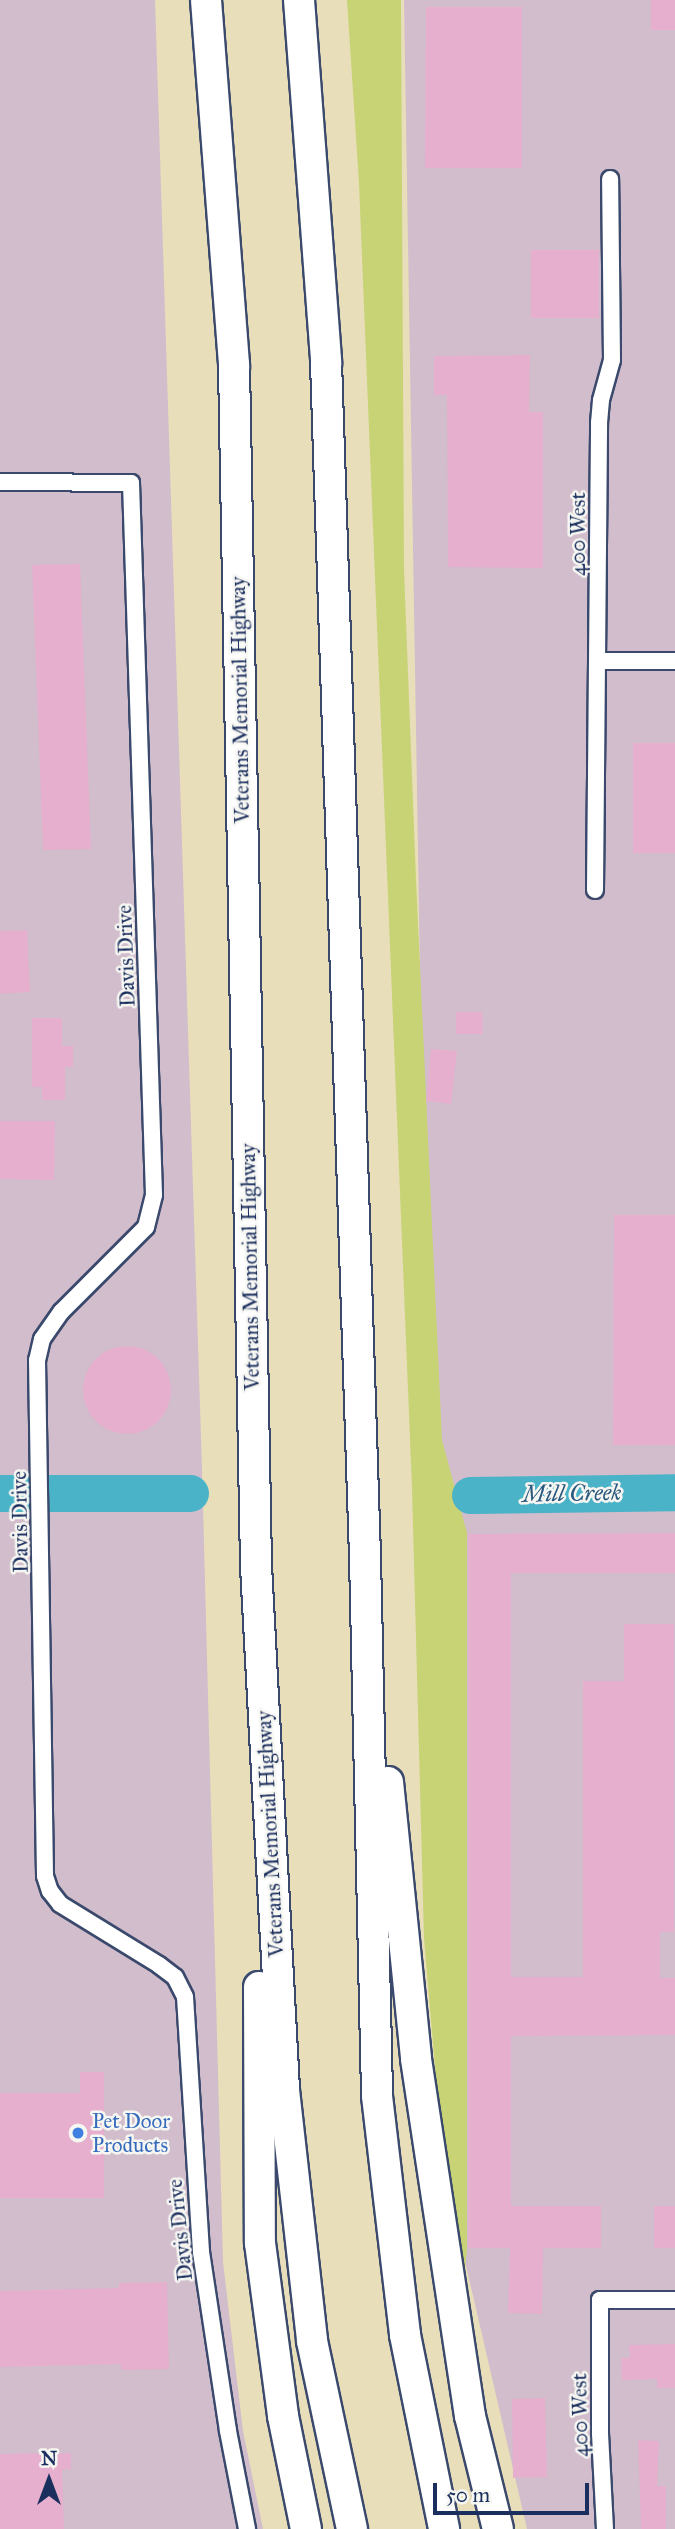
<!DOCTYPE html>
<html>
<head>
<meta charset="utf-8">
<style>
	body { margin:0 }
	#map { position:relative; width:675px; height:2529px; overflow:hidden; background:#e8deba; font-family:"IM FELL Great Primer",serif }
	div>[style] { position:absolute }
	.industrial>* { inset:0; background:#d1bdcb }
	.green>* { inset:0; background:#c7d374 }
	.river>* { height:37px; margin:-18.5px; padding:0 18.5px; transform-origin:18.5px; border-radius:18.5px; background:#4ab3c8 }
	.building>* { inset:0; background:#e5afcd }
	.round { border-radius:50% }
	.roads { filter:drop-shadow(2px 0 #3a496c) drop-shadow(-2px 0 #3a496c) drop-shadow(0 2px #3a496c) drop-shadow(0 -2px #3a496c) }
	.minor>* { height:16px; margin:-8px; padding:0 8px; transform-origin:8px; border-radius:8px; background:#fff }
	.motorway>* { height:30px; margin:-15px; padding:0 15px; transform-origin:15px; border-radius:15px; background:#fff }
	.dots>* { width:19px; height:19px; translate:-50% -50%; box-sizing:border-box; border:4px solid #f6f6f2; border-radius:50% }
	span { translate:-50% -50%; white-space:nowrap; text-align:center; line-height:1.15; -webkit-text-stroke:5px #f6f6f2; paint-order:stroke }
	.street-label { font-size:21px; color:#1b2f5e }
	.shop-label { font-size:21px; color:#366cbe }
	.left { translate:0 -50%; text-align:left }
	.water-label { font-size:23px; color:#29577e; font-style:italic }
	.north { position:absolute; left:14px; top:2445px; width:70px; height:70px; -webkit-text-stroke:5px #f6f6f2; paint-order:stroke; rotate:0deg; font-size:19px; font-weight:700; line-height:28px; text-align:center; color:#1b2f5e }
	.north::after { content:''; display:block; margin:auto; width:24px; height:32px; background:#1b2f5e; clip-path:polygon(50% 0,100% 100%,50% 72%,0 100%) }
	.scale { position:absolute; left:433px; top:2483px; width:156px; height:32px; box-sizing:border-box; border:4px solid #1b2f5e; border-top:0; padding-left:9px; font-size:21px; line-height:24px; white-space:nowrap; color:#1b2f5e; -webkit-text-stroke:5px #f6f6f2; paint-order:stroke }
</style>
</head>
<body>
<div id="map">
	<div class="industrial">
		<i style="clip-path:polygon(0 0,155px 0,202px 1469px,223px 2262px,243px 2431px,263px 2529px,0 2529px)"></i>
		<i style="clip-path:polygon(404px 0,675px 0,675px 2529px,527px 2529px,458px 2231px,429px 1520px)"></i>
	</div>
	<div class="green">
		<i style="clip-path:polygon(347px 0,401px 0,404px 570px,416px 880px,442px 1440px,467px 1533px,467px 2249px,464px 2280px,437px 2090px,424px 1938px,412px 1488px,359px 183px)"></i>
	</div>
	<div class="river">
		<i style="left:0;top:1493px;width:190px"></i>
		<i style="left:470px;top:1495px;width:205px;rotate:-0.8deg"></i>
	</div>
	<div class="building">
		<i style="clip-path:polygon(651px 0,675px 0,675px 30px,651px 30px)"></i>
		<i style="clip-path:polygon(426px 7px,522px 7px,522px 168px,425px 168px)"></i>
		<i style="clip-path:polygon(531px 250px,599px 250px,599px 318px,531px 318px)"></i>
		<i style="clip-path:polygon(530px 355px,529px 412px,543px 412px,543px 568px,448px 567px,447px 395px,434px 395px,434px 356px)"></i>
		<i style="clip-path:polygon(80px 564px,91px 849px,43px 850px,32px 565px)"></i>
		<i style="clip-path:polygon(633px 743px,675px 743px,675px 853px,633px 853px)"></i>
		<i style="clip-path:polygon(27px 930px,30px 992px,0 994px,0 931px)"></i>
		<i style="clip-path:polygon(456px 1012px,482px 1012px,483px 1034px,456px 1034px)"></i>
		<i style="clip-path:polygon(32px 1018px,62px 1018px,62px 1046px,73px 1046px,73px 1067px,65px 1067px,65px 1100px,42px 1100px,42px 1087px,32px 1087px)"></i>
		<i style="clip-path:polygon(431px 1049px,457px 1051px,451px 1104px,426px 1101px)"></i>
		<i style="clip-path:polygon(0 1121px,55px 1121px,54px 1180px,0 1179px)"></i>
		<i style="clip-path:polygon(614px 1215px,675px 1215px,675px 1445px,613px 1445px)"></i>
		<i class="round" style="left:83px;top:1346px;width:88px;height:88px"></i>
		<i style="clip-path:polygon(675px 1533px,675px 1573px,511px 1573px,511px 1977px,583px 1977px,583px 1681px,624px 1681px,624px 1624px,674px 1624px,674px 1932px,660px 1932px,660px 1978px,675px 1978px,675px 2035px,511px 2036px,511px 2206px,601px 2206px,601px 2248px,543px 2248px,542px 2314px,508px 2313px,510px 2248px,468px 2248px,468px 1534px)"></i>
		<i style="clip-path:polygon(80px 2072px,104px 2072px,104px 2198px,0 2198px,0 2093px,80px 2093px)"></i>
		<i style="clip-path:polygon(654px 2206px,675px 2206px,675px 2248px,654px 2248px)"></i>
		<i style="clip-path:polygon(167px 2282px,169px 2369px,121px 2370px,121px 2364px,0 2367px,0 2291px,119px 2288px,119px 2283px)"></i>
		<i style="clip-path:polygon(675px 2344px,675px 2388px,657px 2388px,657px 2379px,622px 2380px,621px 2358px,630px 2358px,629px 2345px)"></i>
		<i style="clip-path:polygon(545px 2398px,547px 2477px,513px 2478px,512px 2399px)"></i>
		<i style="clip-path:polygon(638px 2440px,659px 2441px,657px 2486px,666px 2486px,666px 2529px,641px 2529px)"></i>
		<i style="clip-path:polygon(71px 2453px,71px 2469px,62px 2470px,64px 2529px,0 2529px,0 2454px)"></i>
	</div>
	<div class="roads">
		<div class="minor">
			<i style="left:0;top:482px;width:131px;rotate:0.4deg"></i>
			<i style="left:131px;top:483px;width:712px;rotate:88.15deg"></i>
			<i style="left:154px;top:1195px;width:33px;rotate:104deg"></i>
			<i style="left:146px;top:1227px;width:120px;rotate:135deg"></i>
			<i style="left:61px;top:1312px;width:33px;rotate:125deg"></i>
			<i style="left:42px;top:1339px;width:22px;rotate:103deg"></i>
			<i style="left:37px;top:1360px;width:516px;rotate:89.11deg"></i>
			<i style="left:45px;top:1876px;width:16px;rotate:72deg"></i>
			<i style="left:50px;top:1891px;width:16px;rotate:52deg"></i>
			<i style="left:60px;top:1904px;width:116px;rotate:31.6deg"></i>
			<i style="left:159px;top:1965px;width:20px;rotate:37deg"></i>
			<i style="left:175px;top:1977px;width:22px;rotate:63deg"></i>
			<i style="left:185px;top:1997px;width:256px;rotate:86.4deg"></i>
			<i style="left:201px;top:2252px;width:181px;rotate:81.4deg"></i>
			<i style="left:228px;top:2431px;width:100px;rotate:79deg"></i>
			<i style="left:598px;top:661px;width:77px"></i>
			<i style="left:595px;top:890px;width:467px;rotate:-89.5deg"></i>
			<i style="left:599px;top:423px;width:23px;rotate:-85deg"></i>
			<i style="left:601px;top:400px;width:41px;rotate:-74.6deg"></i>
			<i style="left:612px;top:360px;width:181px;rotate:-90.6deg"></i>
			<i style="left:605px;top:2529px;width:96px;rotate:-93deg"></i>
			<i style="left:600px;top:2433px;width:133px;rotate:-90deg"></i>
			<i style="left:600px;top:2300px;width:75px"></i>
		</div>
		<div class="motorway">
			<i style="left:206px;top:0;width:366px;rotate:85.6deg"></i>
			<i style="left:234px;top:365px;width:1201px;rotate:88.95deg"></i>
			<i style="left:256px;top:1566px;width:525px;rotate:86.94deg"></i>
			<i style="left:284px;top:2090px;width:253px;rotate:83.6deg"></i>
			<i style="left:312px;top:2341px;width:192px;rotate:78deg"></i>
			<i style="left:299px;top:0;width:363px;rotate:85.7deg"></i>
			<i style="left:326px;top:362px;width:1196px;rotate:88.13deg"></i>
			<i style="left:365px;top:1557px;width:539px;rotate:88.72deg"></i>
			<i style="left:377px;top:2096px;width:241px;rotate:83.3deg"></i>
			<i style="left:405px;top:2335px;width:198px;rotate:78.6deg"></i>
			<i style="left:388px;top:1782px;width:278px;rotate:84.2deg"></i>
			<i style="left:416px;top:2059px;width:361px;rotate:81.4deg"></i>
			<i style="left:470px;top:2416px;width:116px;rotate:76.1deg"></i>
			<i style="left:259px;top:1987px;width:256px;rotate:89.8deg"></i>
			<i style="left:260px;top:2243px;width:175px;rotate:82.4deg"></i>
			<i style="left:283px;top:2416px;width:115px;rotate:78.5deg"></i>
		</div>
	</div>
	<div class="dots">
		<i style="left:78px;top:2133px;background:#3f7fe0"></i>
	</div>
	<div class="street-label">
		<span style="left:578px;top:534px;rotate:-90deg">400 West</span>
		<span style="left:240px;top:700px;rotate:-91deg">Veterans Memorial Highway</span>
		<span style="left:126px;top:956px;rotate:-92deg">Davis Drive</span>
		<span style="left:250px;top:1267px;rotate:-91deg">Veterans Memorial Highway</span>
		<span style="left:20px;top:1522px;rotate:-91deg">Davis Drive</span>
		<span style="left:270px;top:1834px;rotate:-93deg">Veterans Memorial Highway</span>
		<span style="left:180px;top:2230px;rotate:-96deg">Davis Drive</span>
		<span style="left:580px;top:2415px;rotate:-91deg">400 West</span>
	</div>
	<div class="shop-label">
		<span class="left" style="left:92px;top:2133px">Pet Door<br>Products</span>
	</div>
	<div class="water-label">
		<span style="left:572px;top:1493px;rotate:-1deg">Mill Creek</span>
	</div>
	<div class="north">N</div>
	<div class="scale">50 m</div>
</div>
</body>
</html>
